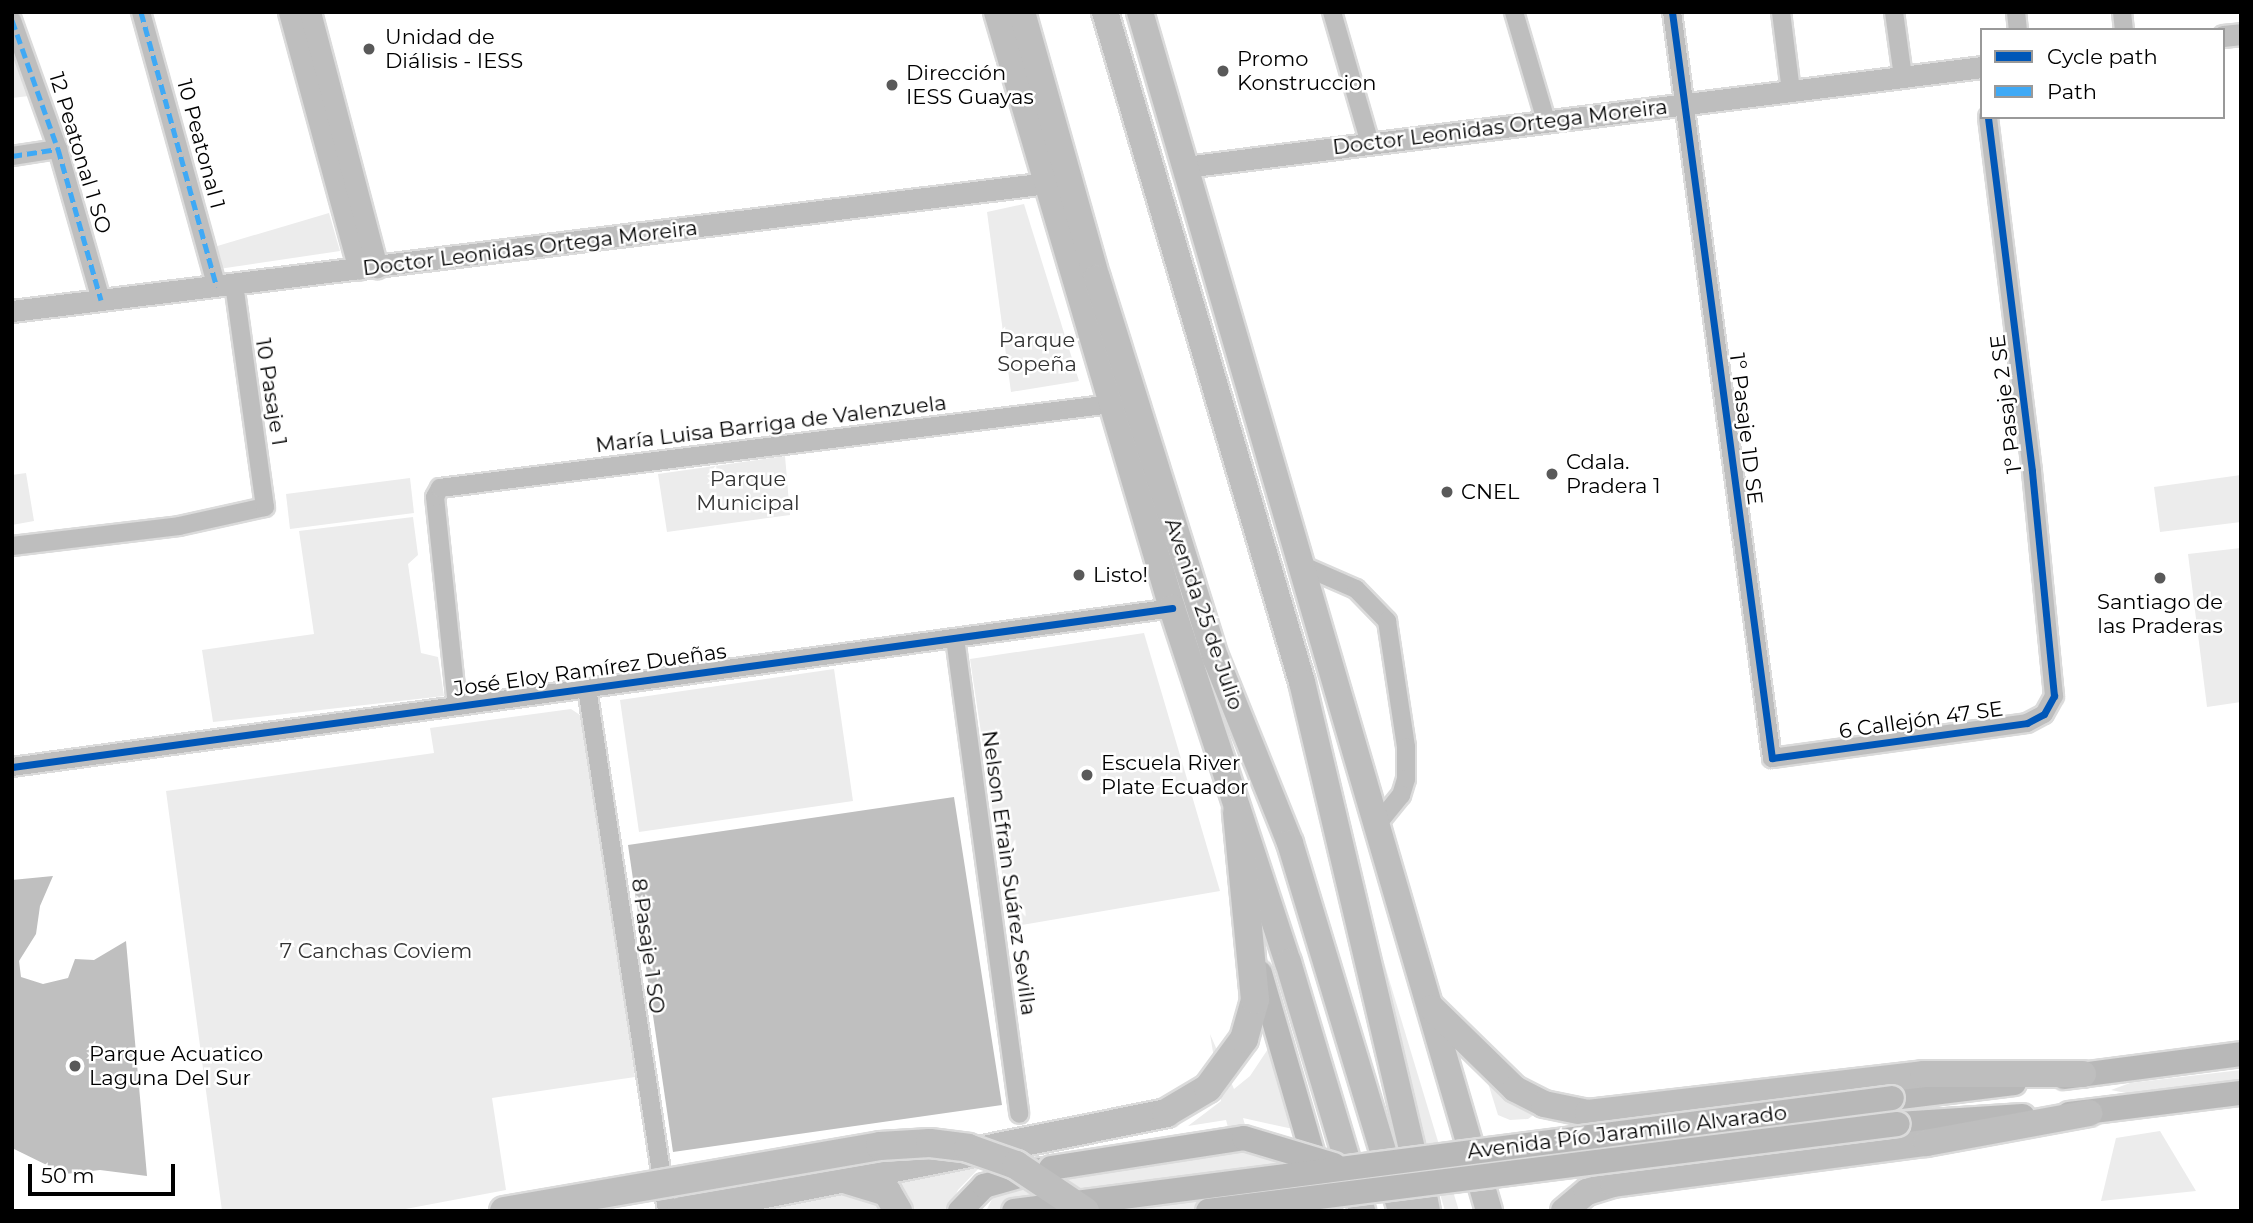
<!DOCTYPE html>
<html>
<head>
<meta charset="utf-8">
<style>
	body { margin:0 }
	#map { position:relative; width:2253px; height:1223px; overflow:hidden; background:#fff; font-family:Montserrat,sans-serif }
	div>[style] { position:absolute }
	.green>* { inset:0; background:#ececec }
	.water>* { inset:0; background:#bfbfbf }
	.roads { filter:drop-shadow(2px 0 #dbdbdb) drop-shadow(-2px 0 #dbdbdb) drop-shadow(0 2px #dbdbdb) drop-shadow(0 -2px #dbdbdb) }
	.minor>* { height:18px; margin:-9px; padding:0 9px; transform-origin:9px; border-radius:9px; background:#bebebe }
	.tertiary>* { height:21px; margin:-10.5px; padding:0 10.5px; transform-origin:10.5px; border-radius:10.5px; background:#bebebe }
	.secondary>* { height:24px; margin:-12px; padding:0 12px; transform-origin:12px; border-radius:12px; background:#b8b8b8 }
	.primary>* { height:26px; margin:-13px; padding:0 13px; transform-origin:13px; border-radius:13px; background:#bebebe }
	.trunk>* { height:28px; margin:-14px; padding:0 14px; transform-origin:14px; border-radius:14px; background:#bebebe }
	.bridges { filter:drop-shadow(2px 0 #dbdbdb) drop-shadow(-2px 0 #dbdbdb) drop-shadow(0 2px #dbdbdb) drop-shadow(0 -2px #dbdbdb) }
	.secondary-bridge>* { height:24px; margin:-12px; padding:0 12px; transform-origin:12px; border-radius:12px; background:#b8b8b8 }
	.trunk-bridge>* { height:28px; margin:-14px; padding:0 14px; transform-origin:14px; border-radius:14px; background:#bebebe }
	.quiet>* { height:5px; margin-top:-2.5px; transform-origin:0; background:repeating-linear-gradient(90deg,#3fa9f5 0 10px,transparent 0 15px) }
	.cycleway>* { height:7px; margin:-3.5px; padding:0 3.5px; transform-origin:3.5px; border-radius:3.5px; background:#0057b8 }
	.dots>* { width:19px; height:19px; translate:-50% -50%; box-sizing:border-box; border:4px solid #fff; border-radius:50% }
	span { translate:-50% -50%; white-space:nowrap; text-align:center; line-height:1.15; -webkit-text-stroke:5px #fff; paint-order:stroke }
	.poi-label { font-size:21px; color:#000 }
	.left { translate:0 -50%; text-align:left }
	.street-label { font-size:21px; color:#000 }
	.park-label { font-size:21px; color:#333 }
	.frame { position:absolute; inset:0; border:14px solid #000; pointer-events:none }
	.legend { position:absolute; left:1980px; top:28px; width:245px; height:91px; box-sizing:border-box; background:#fff; border:2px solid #999; margin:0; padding:9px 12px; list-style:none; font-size:21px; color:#000 }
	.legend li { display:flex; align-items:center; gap:14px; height:35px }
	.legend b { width:35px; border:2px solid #999 }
	.scale { position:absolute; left:28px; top:1164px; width:147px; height:32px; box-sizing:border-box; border:4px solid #000; border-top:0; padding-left:9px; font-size:21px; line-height:24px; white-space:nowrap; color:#000; -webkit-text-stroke:5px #fff; paint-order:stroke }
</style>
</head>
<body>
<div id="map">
	<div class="green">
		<i style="clip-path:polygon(12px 24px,29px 96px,12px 98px)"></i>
		<i style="clip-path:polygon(1024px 204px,1079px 381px,1011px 392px,987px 212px)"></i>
		<i style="clip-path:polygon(329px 213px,340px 251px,219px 269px,214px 247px)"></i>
		<i style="clip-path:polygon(785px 456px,790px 515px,667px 532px,658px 474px)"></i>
		<i style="clip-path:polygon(26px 473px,34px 521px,12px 525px,12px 475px)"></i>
		<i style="clip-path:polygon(2241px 475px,2241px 522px,2160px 532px,2154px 487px)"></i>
		<i style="clip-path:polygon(410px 478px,414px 513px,290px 529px,286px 494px)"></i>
		<i style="clip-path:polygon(413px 517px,418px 555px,408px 564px,421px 653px,438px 657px,444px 696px,213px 722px,202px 650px,314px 634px,299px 531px)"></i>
		<i style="clip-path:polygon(2241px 548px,2241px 702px,2207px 707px,2188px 554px)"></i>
		<i style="clip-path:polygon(1144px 633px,1220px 891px,1010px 927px,970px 659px)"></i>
		<i style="clip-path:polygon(834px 669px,853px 801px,639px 832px,620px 700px)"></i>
		<i style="clip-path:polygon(571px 709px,586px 719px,635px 1077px,492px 1098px,506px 1190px,395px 1211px,222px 1211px,166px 791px,434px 753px,430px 728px)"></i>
		<i style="clip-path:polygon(1382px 956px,1459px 1211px,1445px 1211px,1412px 1098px)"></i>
		<i style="clip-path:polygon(1210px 1034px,1234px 1089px,1250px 1076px,1268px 1049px,1293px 1129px,1243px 1118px,1253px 1152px,1300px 1168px,1318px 1211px,986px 1211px,993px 1197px,1008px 1187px,1234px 1150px,1226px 1120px,1188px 1126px,1221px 1101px)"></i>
		<i style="clip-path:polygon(2241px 1070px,2241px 1081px,2131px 1094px,2111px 1090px,2130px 1083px)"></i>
		<i style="clip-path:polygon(1488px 1083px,1539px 1111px,1528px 1119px,1510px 1120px,1498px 1115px)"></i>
		<i style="clip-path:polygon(2160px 1131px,2196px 1191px,2101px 1201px,2116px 1138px)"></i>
		<i style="clip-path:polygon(1008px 1155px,982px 1165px,958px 1190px,948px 1211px,913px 1211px,908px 1195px,891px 1175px)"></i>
		<i style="clip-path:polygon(837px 1193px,869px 1197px,883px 1211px,750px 1211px)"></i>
	</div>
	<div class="water">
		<i style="clip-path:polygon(954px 797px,1002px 1105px,673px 1152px,628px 845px)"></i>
		<i style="clip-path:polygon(53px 876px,40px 906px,36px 934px,19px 961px,21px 977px,43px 984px,68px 978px,75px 959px,94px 960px,126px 941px,147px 1176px,100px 1170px,65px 1174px,12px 1148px,12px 880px)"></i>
	</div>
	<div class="roads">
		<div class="minor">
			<i style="left:141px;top:12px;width:285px;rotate:74.6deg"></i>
			<i style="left:1332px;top:12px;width:137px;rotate:73.9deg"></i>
			<i style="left:1514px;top:12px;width:114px;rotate:73.6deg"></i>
			<i style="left:1672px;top:12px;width:753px;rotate:82.37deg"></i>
			<i style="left:1772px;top:758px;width:257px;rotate:-7.8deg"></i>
			<i style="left:2027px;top:723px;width:19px;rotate:-28deg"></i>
			<i style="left:2044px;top:714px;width:21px;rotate:-61deg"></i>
			<i style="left:2054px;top:696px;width:226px;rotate:-95.6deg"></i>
			<i style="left:2032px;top:471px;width:357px;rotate:-97.1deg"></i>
			<i style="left:1781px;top:12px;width:80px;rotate:82.8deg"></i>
			<i style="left:1894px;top:12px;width:66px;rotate:82.1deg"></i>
			<i style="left:2016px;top:12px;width:18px;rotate:84deg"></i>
			<i style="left:2122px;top:12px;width:18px;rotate:84deg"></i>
			<i style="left:12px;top:20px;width:137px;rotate:70.4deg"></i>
			<i style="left:58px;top:149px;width:157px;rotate:74.1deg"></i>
			<i style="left:12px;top:156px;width:47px;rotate:-8.7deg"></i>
			<i style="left:12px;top:546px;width:168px;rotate:-6.8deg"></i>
			<i style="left:179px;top:526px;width:88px;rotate:-12.5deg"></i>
			<i style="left:265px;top:507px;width:225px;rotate:-97.9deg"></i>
			<i style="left:1301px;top:565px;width:60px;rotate:23.6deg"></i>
			<i style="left:1356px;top:589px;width:45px;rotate:45.9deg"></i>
			<i style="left:1387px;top:621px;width:127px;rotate:81.4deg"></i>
			<i style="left:1406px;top:747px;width:32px;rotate:90deg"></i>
			<i style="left:1406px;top:779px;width:17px;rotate:107deg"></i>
			<i style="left:1401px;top:795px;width:40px;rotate:129deg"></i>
			<i style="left:955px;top:638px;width:480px;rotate:82.3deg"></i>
			<i style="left:587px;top:688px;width:529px;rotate:81.3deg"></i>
			<i style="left:457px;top:706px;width:210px;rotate:-96deg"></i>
			<i style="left:435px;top:497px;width:10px;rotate:-61deg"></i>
			<i style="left:440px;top:488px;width:677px;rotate:-7.13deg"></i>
			<i style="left:12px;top:767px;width:1171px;rotate:-7.8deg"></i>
		</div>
		<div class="tertiary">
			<i style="left:289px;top:12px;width:266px;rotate:74.8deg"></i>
			<i style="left:310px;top:12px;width:264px;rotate:75.3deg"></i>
			<i style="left:2223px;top:36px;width:18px;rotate:-6deg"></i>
			<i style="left:1185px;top:167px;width:803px;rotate:-7.15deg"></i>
			<i style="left:12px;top:311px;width:1043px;rotate:-7.05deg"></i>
		</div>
		<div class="secondary">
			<i style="left:1260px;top:973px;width:248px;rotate:73.8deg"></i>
			<i style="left:2064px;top:1077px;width:178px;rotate:-7.4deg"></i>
			<i style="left:1892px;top:1098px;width:123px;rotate:-7deg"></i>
			<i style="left:2069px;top:1114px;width:173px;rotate:-7deg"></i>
			<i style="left:1898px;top:1124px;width:125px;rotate:-3.7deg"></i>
			<i style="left:960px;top:1211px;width:35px;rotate:-46deg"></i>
			<i style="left:984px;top:1186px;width:58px;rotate:-15.9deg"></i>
		</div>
		<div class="primary">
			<i style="left:997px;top:12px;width:621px;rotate:73.64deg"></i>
			<i style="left:1172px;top:608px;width:373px;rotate:71.9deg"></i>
			<i style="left:1288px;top:962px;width:260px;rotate:73.4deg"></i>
			<i style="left:1022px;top:12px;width:276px;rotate:74.3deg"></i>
			<i style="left:1097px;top:278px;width:399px;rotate:72.7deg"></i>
			<i style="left:1216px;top:659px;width:198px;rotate:68.1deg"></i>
			<i style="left:1290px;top:843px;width:384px;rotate:73.2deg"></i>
			<i style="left:1105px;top:12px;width:698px;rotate:73.62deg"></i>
			<i style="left:1302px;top:682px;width:515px;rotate:76.75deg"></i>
			<i style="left:1140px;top:12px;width:1249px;rotate:73.77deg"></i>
			<i style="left:1432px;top:1008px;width:116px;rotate:44.3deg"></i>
			<i style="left:1515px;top:1089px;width:33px;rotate:27deg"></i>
			<i style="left:1544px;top:1104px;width:45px;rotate:11.6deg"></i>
			<i style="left:1588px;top:1113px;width:337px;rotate:-6.6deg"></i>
			<i style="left:1923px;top:1074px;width:160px"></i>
			<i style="left:1564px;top:1211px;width:30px;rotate:-40deg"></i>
			<i style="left:1587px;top:1192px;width:27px;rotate:-17deg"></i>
			<i style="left:1613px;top:1184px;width:316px;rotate:-7.5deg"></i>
			<i style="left:1926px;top:1143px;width:166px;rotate:-10.4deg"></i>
		</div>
		<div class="trunk">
			<i style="left:848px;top:1180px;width:41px;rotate:17.1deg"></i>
			<i style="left:887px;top:1192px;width:22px;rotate:60deg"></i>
			<i style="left:1424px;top:1201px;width:10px;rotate:79deg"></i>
			<i style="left:681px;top:1211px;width:495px;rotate:-11.4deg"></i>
			<i style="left:1166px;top:1113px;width:49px;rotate:-30.8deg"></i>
			<i style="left:1208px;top:1088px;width:61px;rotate:-53.7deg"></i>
			<i style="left:1244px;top:1039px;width:41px;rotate:-74.2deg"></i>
			<i style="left:1255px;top:1000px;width:188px;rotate:-95.5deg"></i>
		</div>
	</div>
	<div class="bridges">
		<div class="secondary-bridge">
			<i style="left:1051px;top:1168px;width:195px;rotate:-8.8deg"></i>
			<i style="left:1244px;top:1138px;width:94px;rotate:16.7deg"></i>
			<i style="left:1014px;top:1211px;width:885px;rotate:-7.33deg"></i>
			<i style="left:1208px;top:1211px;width:695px;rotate:-7.19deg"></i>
		</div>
		<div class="trunk-bridge">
			<i style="left:504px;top:1211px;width:382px;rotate:-9.8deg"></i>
			<i style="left:880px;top:1146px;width:50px;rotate:-3.4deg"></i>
			<i style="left:930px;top:1143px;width:38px;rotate:7deg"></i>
			<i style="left:968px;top:1148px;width:51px;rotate:19.5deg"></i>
			<i style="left:1016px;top:1165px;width:83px;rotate:33.7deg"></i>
		</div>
	</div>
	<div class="quiet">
		<i style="left:141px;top:12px;width:285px;rotate:74.6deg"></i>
		<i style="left:12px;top:20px;width:137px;rotate:70.4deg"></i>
		<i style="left:58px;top:149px;width:157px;rotate:74.1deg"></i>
		<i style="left:12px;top:156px;width:47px;rotate:-8.7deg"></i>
	</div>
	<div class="cycleway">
		<i style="left:1672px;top:12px;width:753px;rotate:82.37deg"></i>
		<i style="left:1772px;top:758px;width:257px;rotate:-7.8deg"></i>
		<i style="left:2027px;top:723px;width:19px;rotate:-28deg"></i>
		<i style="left:2044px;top:714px;width:21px;rotate:-61deg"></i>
		<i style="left:2054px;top:696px;width:226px;rotate:-95.6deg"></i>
		<i style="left:2032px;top:471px;width:357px;rotate:-97.1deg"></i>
		<i style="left:12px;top:767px;width:1171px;rotate:-7.8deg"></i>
	</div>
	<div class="dots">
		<i style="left:369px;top:49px;background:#595959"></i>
		<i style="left:1223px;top:71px;background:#595959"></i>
		<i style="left:892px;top:85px;background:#595959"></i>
		<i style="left:1552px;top:474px;background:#595959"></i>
		<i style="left:1447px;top:492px;background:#595959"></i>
		<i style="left:1079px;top:575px;background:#595959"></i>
		<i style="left:2160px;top:578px;background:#595959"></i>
		<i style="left:1087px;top:775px;background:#595959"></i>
		<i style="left:75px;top:1066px;background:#595959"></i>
	</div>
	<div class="poi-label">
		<span class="left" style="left:385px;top:49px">Unidad de<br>Diálisis - IESS</span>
		<span class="left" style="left:1237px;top:71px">Promo<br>Konstruccion</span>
		<span class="left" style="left:906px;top:85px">Dirección<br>IESS Guayas</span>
		<span class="left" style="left:1566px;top:474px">Cdala.<br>Pradera 1</span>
		<span class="left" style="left:1461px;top:492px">CNEL</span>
		<span class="left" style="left:1093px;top:575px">Listo!</span>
		<span style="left:2160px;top:614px">Santiago de<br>las Praderas</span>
		<span class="left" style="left:1101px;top:775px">Escuela River<br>Plate Ecuador</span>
		<span class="left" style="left:89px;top:1066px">Parque Acuatico<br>Laguna Del Sur</span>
	</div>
	<div class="street-label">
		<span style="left:1500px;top:127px;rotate:-7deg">Doctor Leonidas Ortega Moreira</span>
		<span style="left:201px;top:144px;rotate:75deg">10 Peatonal 1</span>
		<span style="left:80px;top:153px;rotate:73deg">12 Peatonal 1 SO</span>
		<span style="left:530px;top:248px;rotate:-7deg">Doctor Leonidas Ortega Moreira</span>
		<span style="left:271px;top:392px;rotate:81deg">10 Pasaje 1</span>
		<span style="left:2006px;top:404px;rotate:-97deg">1º Pasaje 2 SE</span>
		<span style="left:771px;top:424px;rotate:-7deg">María Luisa Barriga de Valenzuela</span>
		<span style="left:1746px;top:429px;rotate:83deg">1º Pasaje 1D SE</span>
		<span style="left:1204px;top:614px;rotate:71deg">Avenida 25 de Julio</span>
		<span style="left:590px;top:670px;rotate:-8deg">José Eloy Ramírez Dueñas</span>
		<span style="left:1921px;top:720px;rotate:-8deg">6 Callejón 47 SE</span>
		<span style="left:1009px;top:873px;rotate:82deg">Nelson Efraìn Suárez Sevilla</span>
		<span style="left:648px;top:946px;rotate:82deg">8 Pasaje 1 SO</span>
		<span style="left:1627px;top:1132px;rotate:-7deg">Avenida Pío Jaramillo Alvarado</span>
	</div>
	<div class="park-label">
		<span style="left:1037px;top:352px">Parque<br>Sopeña</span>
		<span style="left:748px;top:491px">Parque<br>Municipal</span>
		<span style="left:376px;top:951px">7 Canchas Coviem</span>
	</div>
	<div class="frame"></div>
	<ul class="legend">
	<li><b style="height:9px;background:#0057b8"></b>Cycle path</li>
	<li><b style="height:9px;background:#3fa9f5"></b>Path</li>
	</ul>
	<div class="scale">50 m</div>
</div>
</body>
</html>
